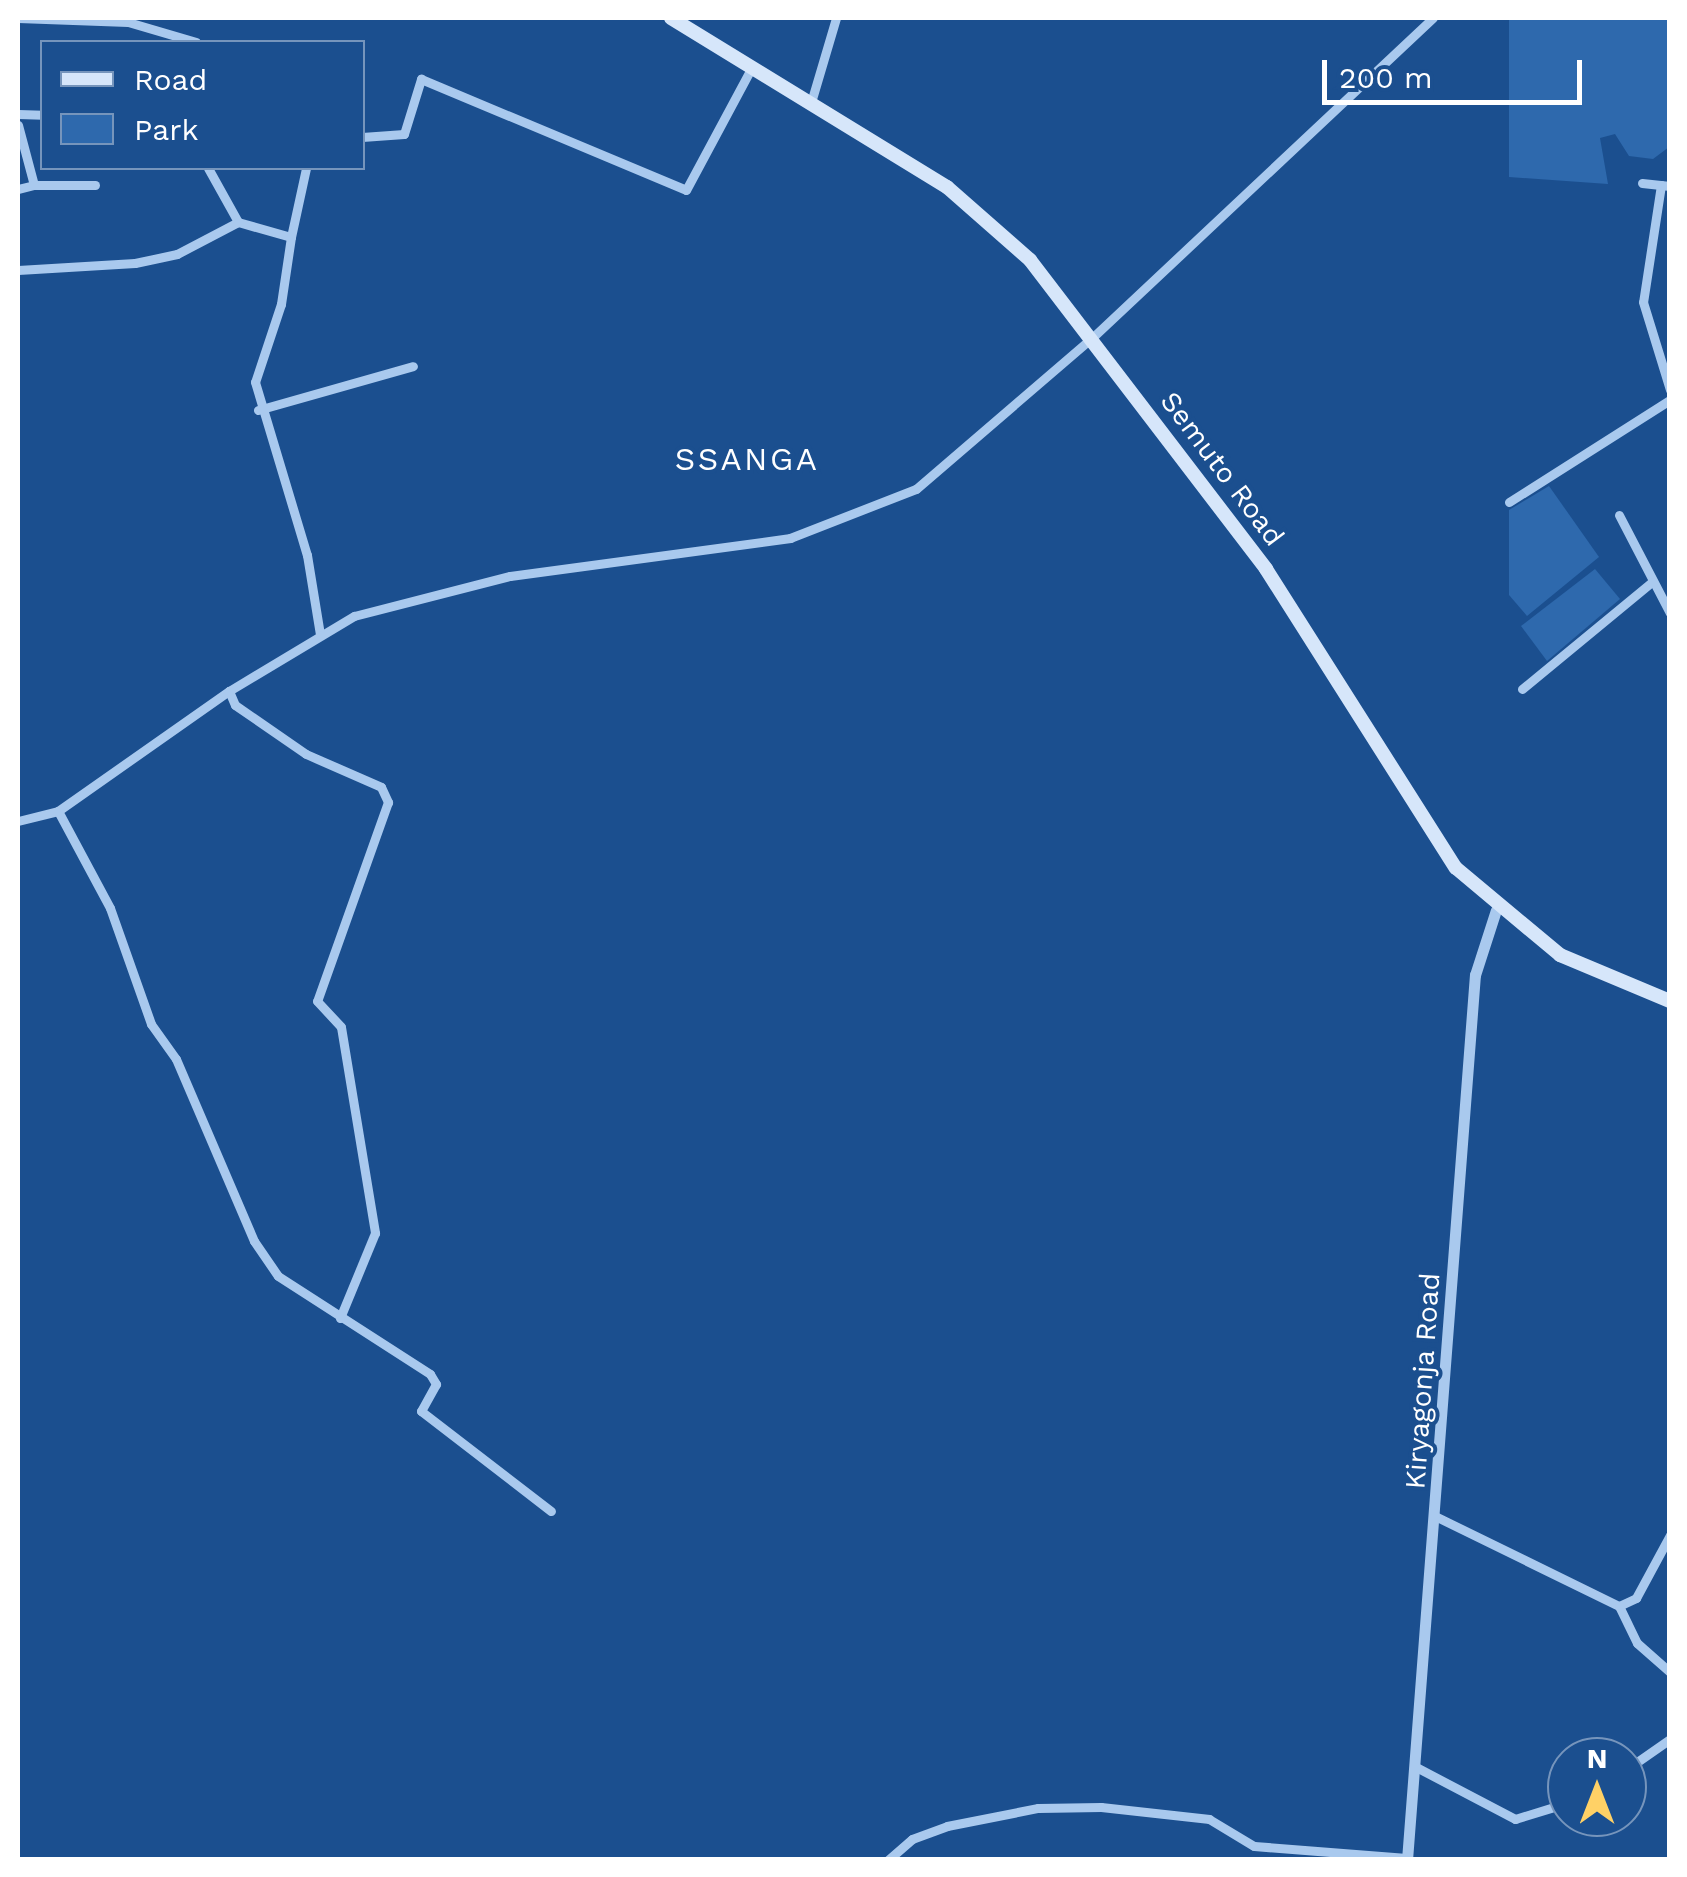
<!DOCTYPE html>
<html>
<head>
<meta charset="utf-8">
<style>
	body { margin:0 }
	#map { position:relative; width:1687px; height:1877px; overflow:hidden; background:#1b4f8f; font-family:"Work Sans",sans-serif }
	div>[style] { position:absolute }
	.green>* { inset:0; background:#2e69ad }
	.minor>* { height:9px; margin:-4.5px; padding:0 4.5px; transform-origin:4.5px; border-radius:4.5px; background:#a9c9ee }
	.tertiary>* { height:11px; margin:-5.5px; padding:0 5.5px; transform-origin:5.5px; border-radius:5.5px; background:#a9c9ee }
	.secondary>* { height:14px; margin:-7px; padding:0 7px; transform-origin:7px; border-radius:7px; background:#d6e6fa }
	span { translate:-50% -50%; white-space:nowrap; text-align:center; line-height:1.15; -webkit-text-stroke:8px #1b4f8f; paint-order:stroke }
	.street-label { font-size:28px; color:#fff }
	.quarter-label { font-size:32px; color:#fff; letter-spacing:2.5px }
	.frame { position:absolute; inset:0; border:20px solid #fff; pointer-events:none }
	.legend { position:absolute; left:40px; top:40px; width:325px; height:130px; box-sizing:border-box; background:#1b4f8f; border:2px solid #7695bc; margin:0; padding:12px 18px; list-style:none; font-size:30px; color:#fff }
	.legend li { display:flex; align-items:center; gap:20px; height:50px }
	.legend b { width:50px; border:2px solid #7695bc }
	.north { position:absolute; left:1547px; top:1737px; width:100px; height:100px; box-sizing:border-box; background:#1b4f8f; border:2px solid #7695bc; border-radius:50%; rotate:0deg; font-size:28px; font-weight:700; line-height:40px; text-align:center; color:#fff }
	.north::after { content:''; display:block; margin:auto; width:35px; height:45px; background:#ffd166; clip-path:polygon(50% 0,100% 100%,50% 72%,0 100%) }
	.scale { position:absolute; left:1322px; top:60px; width:260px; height:45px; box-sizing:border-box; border:5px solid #fff; border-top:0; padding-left:12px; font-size:30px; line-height:35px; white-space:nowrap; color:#fff; -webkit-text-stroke:8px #1b4f8f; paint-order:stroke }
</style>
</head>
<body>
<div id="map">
	<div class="green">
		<i style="clip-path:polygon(1509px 18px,1669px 18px,1669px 147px,1653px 159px,1629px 156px,1615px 134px,1600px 138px,1608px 184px,1509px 177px)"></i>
		<i style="clip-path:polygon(1549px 486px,1599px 557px,1527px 616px,1509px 595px,1509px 510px)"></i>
		<i style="clip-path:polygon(1595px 569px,1620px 599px,1547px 661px,1521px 626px)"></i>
	</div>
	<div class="minor">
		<i style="left:18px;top:18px;width:110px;rotate:2.1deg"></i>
		<i style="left:128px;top:22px;width:71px;rotate:16.4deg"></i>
		<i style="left:812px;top:99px;width:84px;rotate:-73.5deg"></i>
		<i style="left:18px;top:114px;width:24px;rotate:2deg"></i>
		<i style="left:18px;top:125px;width:62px;rotate:75.1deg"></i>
		<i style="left:34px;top:185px;width:16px;rotate:166deg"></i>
		<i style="left:362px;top:137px;width:42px;rotate:-4.1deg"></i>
		<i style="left:404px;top:134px;width:58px;rotate:-72.8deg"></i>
		<i style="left:421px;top:79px;width:287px;rotate:22.7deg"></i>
		<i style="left:686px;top:190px;width:140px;rotate:-61.8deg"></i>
		<i style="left:208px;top:168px;width:62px;rotate:60.9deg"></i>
		<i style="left:1642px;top:183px;width:28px;rotate:6deg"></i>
		<i style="left:34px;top:185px;width:61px"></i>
		<i style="left:1661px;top:185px;width:118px;rotate:98.7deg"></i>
		<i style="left:1643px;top:302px;width:92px;rotate:72.9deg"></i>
		<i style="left:291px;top:237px;width:71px;rotate:-77.7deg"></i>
		<i style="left:18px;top:270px;width:117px;rotate:-3.4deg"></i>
		<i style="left:135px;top:263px;width:43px;rotate:-12.1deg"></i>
		<i style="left:177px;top:254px;width:69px;rotate:-27.7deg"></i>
		<i style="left:238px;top:222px;width:55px;rotate:15.8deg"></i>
		<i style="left:291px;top:237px;width:68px;rotate:98.5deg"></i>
		<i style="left:281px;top:304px;width:82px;rotate:108.4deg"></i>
		<i style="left:255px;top:382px;width:181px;rotate:73.3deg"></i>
		<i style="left:307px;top:555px;width:80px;rotate:80.7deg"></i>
		<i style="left:258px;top:410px;width:161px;rotate:-15.8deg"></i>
		<i style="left:1509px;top:502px;width:191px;rotate:-32.4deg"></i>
		<i style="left:1619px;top:515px;width:110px;rotate:62.5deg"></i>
		<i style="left:1522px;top:689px;width:168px;rotate:-39.5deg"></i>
		<i style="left:229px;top:691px;width:15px;rotate:67deg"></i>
		<i style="left:235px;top:705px;width:86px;rotate:34.6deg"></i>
		<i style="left:306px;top:754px;width:82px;rotate:23.7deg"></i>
		<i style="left:381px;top:787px;width:17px;rotate:65deg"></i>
		<i style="left:388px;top:802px;width:211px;rotate:109.6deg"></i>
		<i style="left:317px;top:1001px;width:35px;rotate:47deg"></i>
		<i style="left:341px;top:1027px;width:209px;rotate:80.6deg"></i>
		<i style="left:375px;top:1233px;width:92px;rotate:112.4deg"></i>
		<i style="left:58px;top:811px;width:110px;rotate:61.8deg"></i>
		<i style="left:110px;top:908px;width:123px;rotate:70.5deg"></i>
		<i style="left:151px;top:1024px;width:43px;rotate:54.5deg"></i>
		<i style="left:176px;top:1059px;width:198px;rotate:66.8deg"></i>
		<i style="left:254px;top:1241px;width:42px;rotate:55.6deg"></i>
		<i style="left:278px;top:1276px;width:181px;rotate:32.8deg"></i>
		<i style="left:430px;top:1374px;width:12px;rotate:59deg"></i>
		<i style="left:436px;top:1384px;width:31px;rotate:119deg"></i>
		<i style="left:421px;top:1411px;width:164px;rotate:37.6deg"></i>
		<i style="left:18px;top:821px;width:41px;rotate:-14deg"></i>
		<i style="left:58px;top:811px;width:209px;rotate:-35.1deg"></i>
		<i style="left:229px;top:691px;width:146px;rotate:-31deg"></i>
		<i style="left:354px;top:616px;width:161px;rotate:-14.4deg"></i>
		<i style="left:510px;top:576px;width:283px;rotate:-7.7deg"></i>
		<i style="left:790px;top:538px;width:135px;rotate:-21.3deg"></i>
		<i style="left:916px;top:489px;width:233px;rotate:-40.7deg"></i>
		<i style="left:1093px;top:337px;width:466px;rotate:-43.2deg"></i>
		<i style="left:1437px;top:1517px;width:203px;rotate:26.1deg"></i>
		<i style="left:1619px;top:1606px;width:19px;rotate:-25deg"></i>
		<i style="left:1636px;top:1598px;width:72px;rotate:-61.6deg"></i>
		<i style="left:1619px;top:1606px;width:41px;rotate:64.1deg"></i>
		<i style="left:1637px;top:1643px;width:44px;rotate:41.3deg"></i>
		<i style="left:1416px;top:1767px;width:112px;rotate:27.7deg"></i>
		<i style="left:1515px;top:1819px;width:54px;rotate:-17.1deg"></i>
		<i style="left:1627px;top:1769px;width:52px;rotate:-34.9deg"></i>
		<i style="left:888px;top:1860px;width:32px;rotate:-41deg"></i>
		<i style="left:912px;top:1839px;width:37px;rotate:-20deg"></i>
		<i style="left:947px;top:1826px;width:93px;rotate:-11.2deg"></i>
		<i style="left:1038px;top:1808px;width:63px;rotate:-0.9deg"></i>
		<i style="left:1101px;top:1807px;width:109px;rotate:6.3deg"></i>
		<i style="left:1209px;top:1819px;width:52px;rotate:31deg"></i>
		<i style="left:1254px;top:1846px;width:153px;rotate:4.5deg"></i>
	</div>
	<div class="tertiary">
		<i style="left:1407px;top:1860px;width:888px;rotate:-85.61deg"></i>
		<i style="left:1475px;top:975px;width:68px;rotate:-72.1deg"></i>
	</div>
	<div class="secondary">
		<i style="left:671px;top:18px;width:324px;rotate:31.5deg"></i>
		<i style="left:947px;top:187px;width:111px;rotate:41.3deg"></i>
		<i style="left:1030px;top:260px;width:389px;rotate:52.6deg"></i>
		<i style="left:1266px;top:569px;width:354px;rotate:57.6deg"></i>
		<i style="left:1456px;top:868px;width:136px;rotate:39.9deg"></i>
		<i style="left:1560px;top:955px;width:119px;rotate:22.7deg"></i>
	</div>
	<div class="street-label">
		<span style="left:1222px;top:469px;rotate:53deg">Semuto Road</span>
		<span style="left:1423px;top:1381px;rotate:-86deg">Kiryagonja Road</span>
	</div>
	<div class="quarter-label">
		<span style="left:747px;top:459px">SSANGA</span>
	</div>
	<div class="frame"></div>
	<ul class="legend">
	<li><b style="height:12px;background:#d6e6fa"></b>Road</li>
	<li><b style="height:28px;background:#2e69ad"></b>Park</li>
	</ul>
	<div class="north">N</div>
	<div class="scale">200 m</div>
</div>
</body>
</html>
